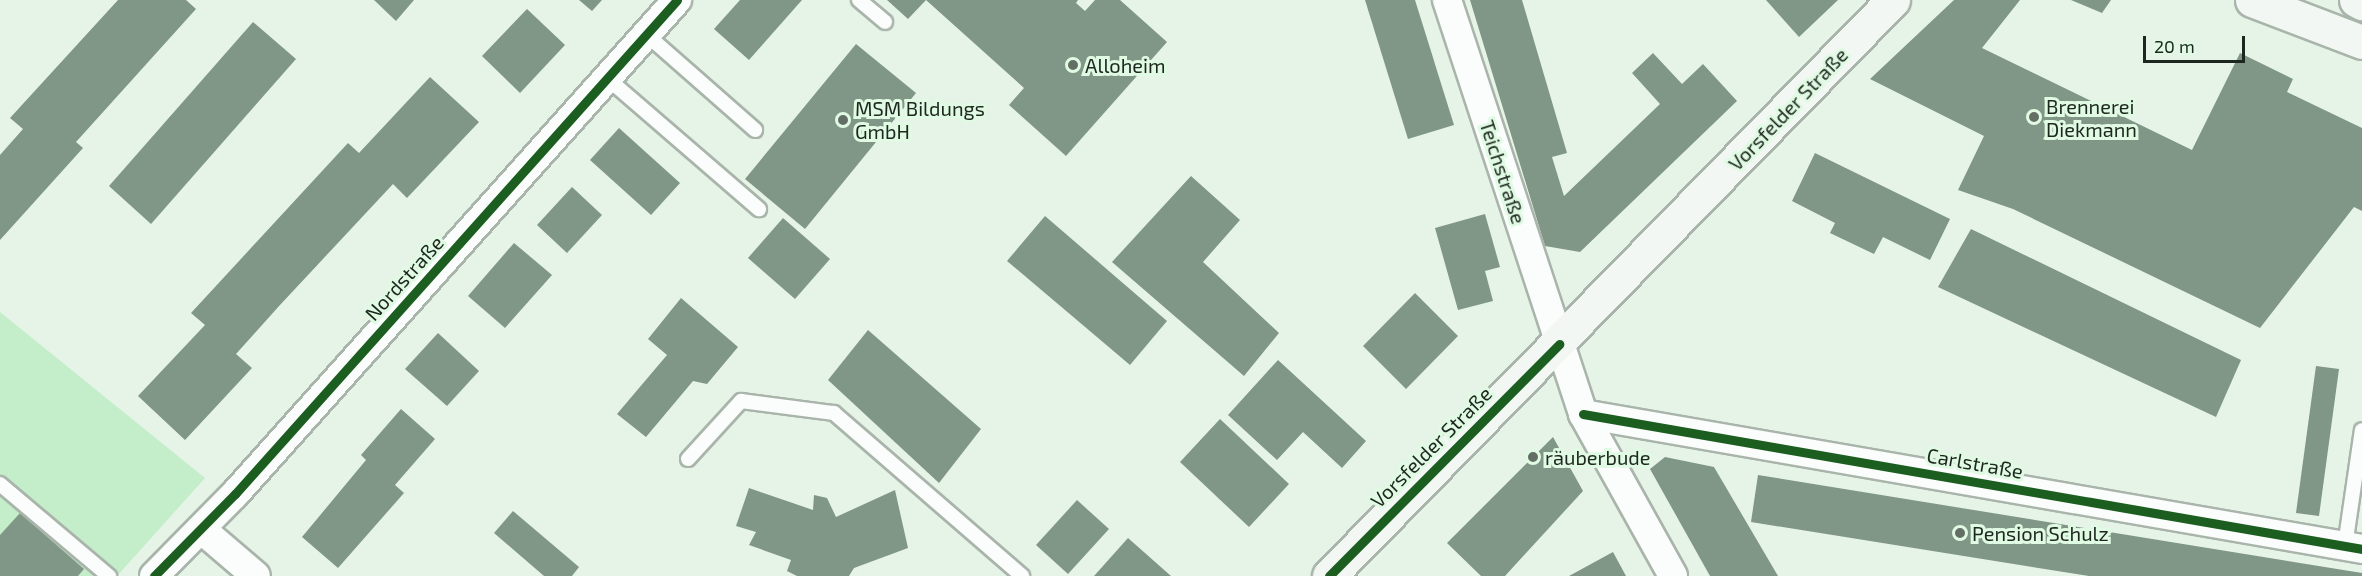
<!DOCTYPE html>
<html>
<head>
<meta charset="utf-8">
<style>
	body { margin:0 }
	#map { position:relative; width:2362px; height:576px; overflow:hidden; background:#e6f4e8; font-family:"Exo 2",sans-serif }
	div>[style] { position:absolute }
	.green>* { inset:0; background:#c4edca }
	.building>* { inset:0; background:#809686 }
	.roads { filter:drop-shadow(2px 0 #a9b4aa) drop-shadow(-2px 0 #a9b4aa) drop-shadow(0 2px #a9b4aa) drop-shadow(0 -2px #a9b4aa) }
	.service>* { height:14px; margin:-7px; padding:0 7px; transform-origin:7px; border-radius:7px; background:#fbfdfc }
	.minor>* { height:28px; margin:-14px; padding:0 14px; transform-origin:14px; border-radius:14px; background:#fbfdfc }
	.secondary>* { height:33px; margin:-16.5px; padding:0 16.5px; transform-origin:16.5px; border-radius:16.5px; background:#f2f7f3 }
	.cycleway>* { height:9px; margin:-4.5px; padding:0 4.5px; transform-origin:4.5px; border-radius:4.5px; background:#1b5e20 }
	.dots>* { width:16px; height:16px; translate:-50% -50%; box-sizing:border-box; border:3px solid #e0fae3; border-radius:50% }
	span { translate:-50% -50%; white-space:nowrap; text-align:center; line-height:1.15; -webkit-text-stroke:6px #e0fae3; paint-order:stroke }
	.poi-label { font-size:20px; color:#1d271f }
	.left { translate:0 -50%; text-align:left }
	.street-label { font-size:20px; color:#1d271f }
	.scale { position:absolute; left:2143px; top:36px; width:102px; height:27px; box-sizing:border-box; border:3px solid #1d271f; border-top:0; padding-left:8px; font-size:18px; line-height:21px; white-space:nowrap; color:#1d271f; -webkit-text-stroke:4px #e0fae3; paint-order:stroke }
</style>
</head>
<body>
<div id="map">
	<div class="green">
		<i style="clip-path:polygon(0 312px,205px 478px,117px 576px,0 576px)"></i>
	</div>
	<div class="building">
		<i style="clip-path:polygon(118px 0,186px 0,196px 9px,76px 142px,83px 148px,0 240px,0 155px,23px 129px,10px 118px)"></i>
		<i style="clip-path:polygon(374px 0,414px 0,396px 21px)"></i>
		<i style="clip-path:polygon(579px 0,602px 0,592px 11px)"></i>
		<i style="clip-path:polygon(740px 0,802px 0,749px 60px,714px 29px)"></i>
		<i style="clip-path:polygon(887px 0,926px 0,908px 19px)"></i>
		<i style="clip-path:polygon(926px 0,1078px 0,1076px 3px,1085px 11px,1095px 0,1120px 0,1167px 42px,1066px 156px,1009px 105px,1024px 88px)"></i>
		<i style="clip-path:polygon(1365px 0,1415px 0,1454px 125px,1408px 139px)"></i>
		<i style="clip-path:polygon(1470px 0,1522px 0,1567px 153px,1552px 157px,1564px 196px,1660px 104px,1632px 73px,1653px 53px,1682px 84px,1703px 64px,1737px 101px,1580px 252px,1545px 246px)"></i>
		<i style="clip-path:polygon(1766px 0,1838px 0,1799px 37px)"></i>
		<i style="clip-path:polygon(1954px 0,2020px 0,1982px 48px,2192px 150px,2240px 53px,2293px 79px,2287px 92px,2362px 128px,2362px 211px,2354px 207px,2260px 328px,2013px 209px,1958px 190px,1984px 136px,1870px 79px)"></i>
		<i style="clip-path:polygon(2071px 0,2111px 0,2102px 13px)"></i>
		<i style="clip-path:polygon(527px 9px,565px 45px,520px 93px,482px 56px)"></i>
		<i style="clip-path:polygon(253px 22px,296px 59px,151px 224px,109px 186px)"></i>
		<i style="clip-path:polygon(856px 44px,916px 93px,805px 229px,745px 179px)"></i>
		<i style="clip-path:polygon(430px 77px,479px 122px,407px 198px,393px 184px,280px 305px,236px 354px,252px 368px,185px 440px,138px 396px,205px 325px,191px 313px,348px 143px,359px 153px)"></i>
		<i style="clip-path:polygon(619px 128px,680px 183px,651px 215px,590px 160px)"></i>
		<i style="clip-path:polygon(1815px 153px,1950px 219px,1930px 260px,1883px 237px,1874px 254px,1830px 233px,1835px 223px,1792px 201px)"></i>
		<i style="clip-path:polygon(1191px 176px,1240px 220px,1203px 262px,1279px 333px,1244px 376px,1112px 262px)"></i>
		<i style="clip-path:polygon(572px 187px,602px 215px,567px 253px,537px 225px)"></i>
		<i style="clip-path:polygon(1485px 214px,1500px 267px,1485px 271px,1493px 301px,1458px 310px,1435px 228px)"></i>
		<i style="clip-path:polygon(1045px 216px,1167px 321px,1130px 365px,1007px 261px)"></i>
		<i style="clip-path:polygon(783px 218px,830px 259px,795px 299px,748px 258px)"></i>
		<i style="clip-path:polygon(1971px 229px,2241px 360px,2216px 417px,1938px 287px)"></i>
		<i style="clip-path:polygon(514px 243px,552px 275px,505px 328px,468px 296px)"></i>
		<i style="clip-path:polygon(1415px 293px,1458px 336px,1406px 389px,1363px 346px)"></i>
		<i style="clip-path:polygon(681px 298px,738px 347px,707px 384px,693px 381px,646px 437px,617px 414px,667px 355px,648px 339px)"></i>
		<i style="clip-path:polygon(868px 330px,981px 429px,939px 483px,828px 380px)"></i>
		<i style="clip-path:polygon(438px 333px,479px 371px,447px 406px,405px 369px)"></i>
		<i style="clip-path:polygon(1278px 360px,1366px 441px,1342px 468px,1303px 432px,1277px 460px,1228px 415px)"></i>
		<i style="clip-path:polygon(2316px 366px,2339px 369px,2319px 516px,2296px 513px)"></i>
		<i style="clip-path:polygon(401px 409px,435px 439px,395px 485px,404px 493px,338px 568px,302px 537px,366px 460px,361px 455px)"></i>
		<i style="clip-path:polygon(1220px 419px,1289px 484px,1249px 527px,1180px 462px)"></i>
		<i style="clip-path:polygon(1553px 437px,1583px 491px,1505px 576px,1481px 576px,1447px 543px)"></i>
		<i style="clip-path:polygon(1665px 457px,1714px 467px,1778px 576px,1710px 576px,1650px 469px)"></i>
		<i style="clip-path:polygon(1758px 475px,2362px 573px,2362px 576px,2089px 576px,1751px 522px)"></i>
		<i style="clip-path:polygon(749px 488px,813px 510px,814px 495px,827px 498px,836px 517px,895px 490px,908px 548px,854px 568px,849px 576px,797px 576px,787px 571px,791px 560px,749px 545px,756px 532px,736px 526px)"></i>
		<i style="clip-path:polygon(1077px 500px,1109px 529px,1068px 574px,1036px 545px)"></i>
		<i style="clip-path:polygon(513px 511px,579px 567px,572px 576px,544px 576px,494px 533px)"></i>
		<i style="clip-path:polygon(20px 513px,84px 569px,78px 576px,0 576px,0 535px)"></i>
		<i style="clip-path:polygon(1128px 538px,1171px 576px,1094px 576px)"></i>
		<i style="clip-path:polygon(1613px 552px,1626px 576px,1569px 576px)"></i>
	</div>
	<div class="roads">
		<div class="service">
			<i style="left:859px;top:0;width:34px;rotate:40deg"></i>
			<i style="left:647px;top:35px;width:144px;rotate:41.3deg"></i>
			<i style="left:607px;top:78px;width:201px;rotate:40.8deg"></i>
			<i style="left:688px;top:459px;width:79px;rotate:-47.6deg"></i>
			<i style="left:741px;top:401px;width:94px;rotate:7.4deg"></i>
			<i style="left:834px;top:413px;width:249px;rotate:40.9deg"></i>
			<i style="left:0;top:484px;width:143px;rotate:40.2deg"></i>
			<i style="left:2345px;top:546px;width:117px;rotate:-81.7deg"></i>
		</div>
		<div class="minor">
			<i style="left:1447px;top:0;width:436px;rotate:71.8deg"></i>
			<i style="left:1583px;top:414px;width:185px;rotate:60.9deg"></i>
			<i style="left:1583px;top:414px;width:791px;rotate:9.83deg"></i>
			<i style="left:201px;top:529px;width:72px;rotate:40.5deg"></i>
			<i style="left:154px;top:576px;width:115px;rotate:-45.4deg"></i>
			<i style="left:235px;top:494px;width:663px;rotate:-48.18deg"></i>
		</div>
		<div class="secondary">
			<i style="left:2252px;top:0;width:118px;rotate:20.9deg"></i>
			<i style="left:2356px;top:0;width:7px;rotate:27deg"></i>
			<i style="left:1329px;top:576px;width:806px;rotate:-45.6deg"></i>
		</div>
	</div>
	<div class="cycleway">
		<i style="left:1583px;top:414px;width:791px;rotate:9.83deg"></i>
		<i style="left:154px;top:576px;width:115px;rotate:-45.4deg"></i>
		<i style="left:235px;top:494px;width:663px;rotate:-48.18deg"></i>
		<i style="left:1329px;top:576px;width:327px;rotate:-45.2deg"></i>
	</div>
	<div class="dots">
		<i style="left:1073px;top:65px;background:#636f65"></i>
		<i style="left:2034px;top:117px;background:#636f65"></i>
		<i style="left:843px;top:120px;background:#636f65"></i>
		<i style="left:1533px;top:457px;background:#636f65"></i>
		<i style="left:1960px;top:533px;background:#636f65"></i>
	</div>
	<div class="poi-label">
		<span class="left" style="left:1085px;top:65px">Alloheim</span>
		<span class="left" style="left:2046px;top:118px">Brennerei<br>Diekmann</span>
		<span class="left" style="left:855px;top:120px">MSM Bildungs<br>GmbH</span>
		<span class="left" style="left:1545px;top:457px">räuberbude</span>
		<span class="left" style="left:1972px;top:533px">Pension Schulz</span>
	</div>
	<div class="street-label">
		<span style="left:1788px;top:109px;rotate:-46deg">Vorsfelder Straße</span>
		<span style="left:1503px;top:172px;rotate:72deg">Teichstraße</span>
		<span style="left:404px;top:278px;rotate:-48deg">Nordstraße</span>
		<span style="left:1431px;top:447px;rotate:-45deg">Vorsfelder Straße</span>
		<span style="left:1975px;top:463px;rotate:10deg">Carlstraße</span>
	</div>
	<div class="scale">20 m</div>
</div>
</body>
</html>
